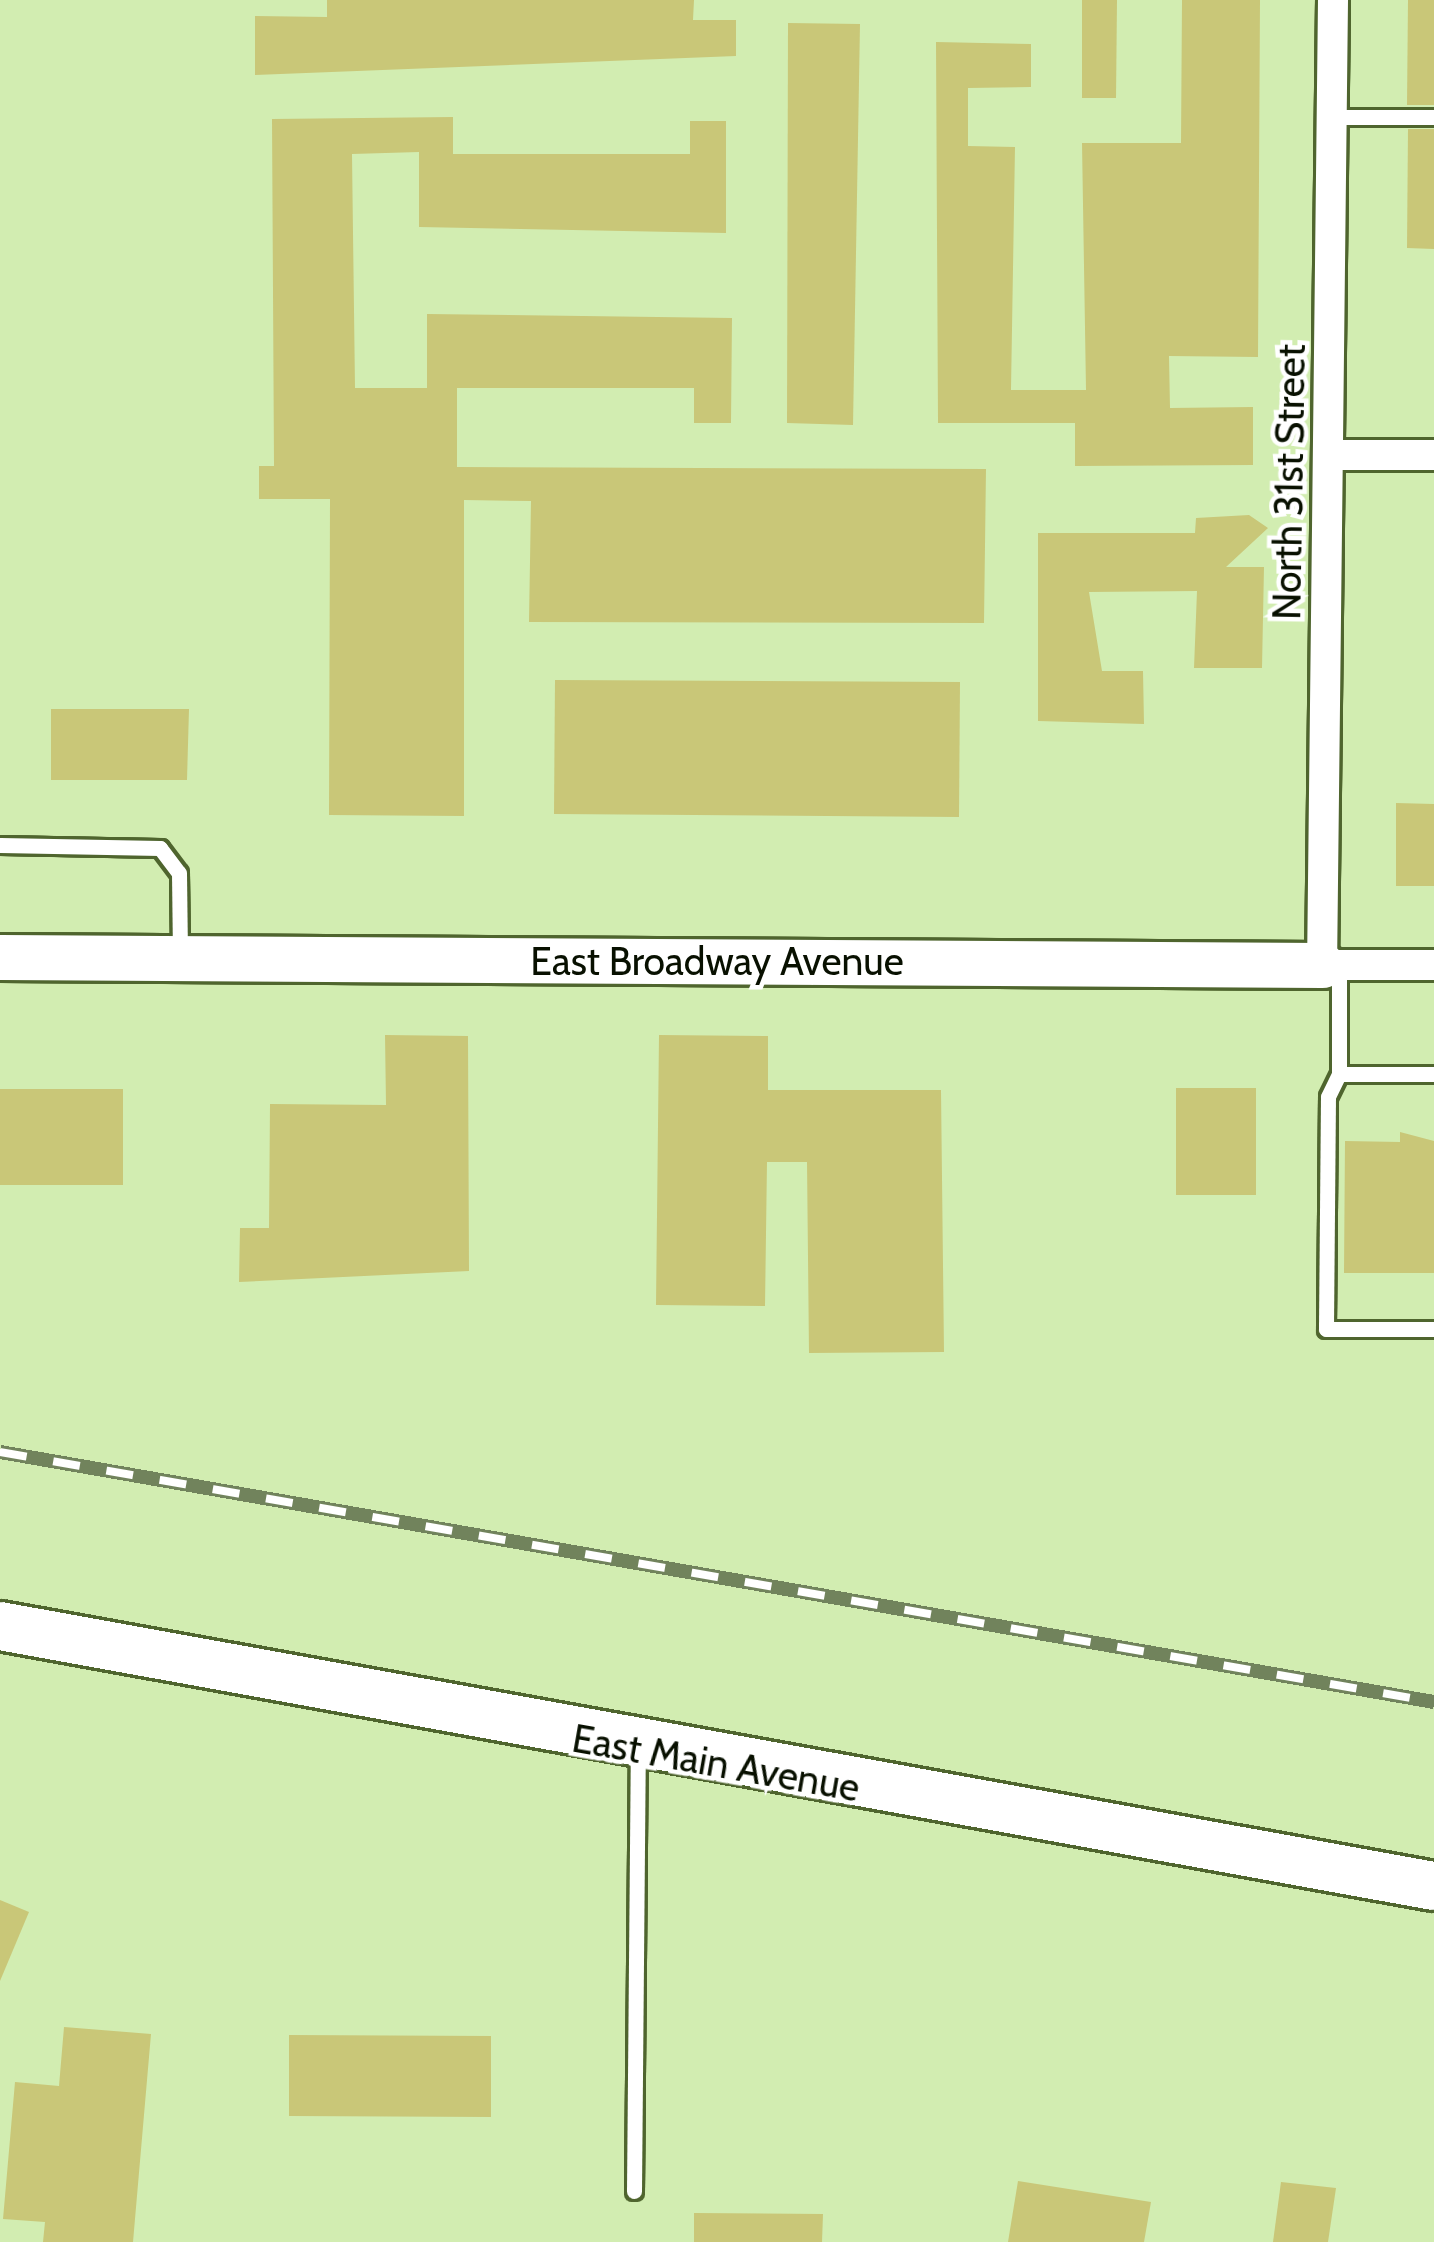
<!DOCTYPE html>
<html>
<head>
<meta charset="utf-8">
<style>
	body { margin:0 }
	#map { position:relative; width:1434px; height:2242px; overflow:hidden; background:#d2edb1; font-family:Cabin,sans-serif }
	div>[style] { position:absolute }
	.building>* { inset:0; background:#c9c778 }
	.roads { filter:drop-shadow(3px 0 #4f652e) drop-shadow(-3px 0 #4f652e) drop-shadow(0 3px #4f652e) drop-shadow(0 -3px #4f652e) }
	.lane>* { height:15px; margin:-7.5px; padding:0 7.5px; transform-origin:7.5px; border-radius:7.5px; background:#fff }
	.street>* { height:30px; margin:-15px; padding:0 15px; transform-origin:15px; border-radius:15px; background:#fff }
	.secondary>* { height:45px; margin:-22.5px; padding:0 22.5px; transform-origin:22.5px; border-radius:22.5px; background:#fff }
	.primary>* { height:48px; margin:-24px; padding:0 24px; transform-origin:24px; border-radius:24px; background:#fff }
	.rail>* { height:14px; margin-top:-7px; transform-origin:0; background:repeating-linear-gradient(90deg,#fff 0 27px,#71835c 0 54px); box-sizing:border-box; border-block:3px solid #71835c }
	span { translate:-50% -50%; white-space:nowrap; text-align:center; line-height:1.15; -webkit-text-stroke:9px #fff; paint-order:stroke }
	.street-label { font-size:39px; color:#081000 }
</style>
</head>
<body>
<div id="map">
	<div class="building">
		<i style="clip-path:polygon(327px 0,694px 0,693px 20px,736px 20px,736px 56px,255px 75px,255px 16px,327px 17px)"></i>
		<i style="clip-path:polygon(1082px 0,1117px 0,1116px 98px,1082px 98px)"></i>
		<i style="clip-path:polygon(1182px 0,1260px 0,1258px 357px,1169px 356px,1170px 408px,1253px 407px,1253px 465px,1075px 466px,1075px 423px,938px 423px,936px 42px,1031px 44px,1031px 87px,968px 88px,968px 146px,1015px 147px,1011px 390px,1086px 390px,1082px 143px,1181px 143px)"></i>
		<i style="clip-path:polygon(1408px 0,1434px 0,1434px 105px,1407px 105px)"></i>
		<i style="clip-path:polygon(788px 23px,860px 24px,853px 425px,787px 423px)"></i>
		<i style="clip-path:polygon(453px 117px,453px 154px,690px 154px,690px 121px,726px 121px,726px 233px,419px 227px,419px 152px,352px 154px,355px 388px,427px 388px,427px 314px,732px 318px,731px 423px,694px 423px,694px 388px,457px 388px,457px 467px,986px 469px,984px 623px,529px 622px,531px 501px,464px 500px,464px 816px,329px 815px,330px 499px,259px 499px,259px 466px,274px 466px,272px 119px)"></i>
		<i style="clip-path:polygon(1408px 129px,1434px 129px,1434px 249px,1407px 248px)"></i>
		<i style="clip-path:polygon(1249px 515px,1268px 528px,1226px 567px,1264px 567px,1262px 668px,1194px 668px,1197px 591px,1089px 592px,1102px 671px,1143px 671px,1144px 724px,1038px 721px,1038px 533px,1195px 533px,1196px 518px)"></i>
		<i style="clip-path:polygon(555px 680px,960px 682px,959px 817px,554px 814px)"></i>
		<i style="clip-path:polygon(51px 709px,189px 709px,187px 780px,51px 780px)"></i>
		<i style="clip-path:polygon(1396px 803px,1434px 804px,1434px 886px,1396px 886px)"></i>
		<i style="clip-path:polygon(385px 1035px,468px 1036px,469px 1271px,239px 1282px,240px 1228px,269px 1228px,270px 1104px,386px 1105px)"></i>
		<i style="clip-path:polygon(659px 1035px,768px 1036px,768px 1090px,941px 1090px,944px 1352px,809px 1353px,807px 1162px,767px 1162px,765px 1306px,656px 1305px)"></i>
		<i style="clip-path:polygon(1176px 1088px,1256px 1088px,1256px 1195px,1176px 1195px)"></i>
		<i style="clip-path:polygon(0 1089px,123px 1089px,123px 1185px,0 1185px)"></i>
		<i style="clip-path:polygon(1400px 1132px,1434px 1141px,1434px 1273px,1344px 1273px,1345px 1141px,1400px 1142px)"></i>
		<i style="clip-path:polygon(0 1900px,29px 1912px,0 1981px)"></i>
		<i style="clip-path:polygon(64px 2027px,151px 2034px,133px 2242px,43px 2242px,45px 2222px,3px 2219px,15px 2082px,59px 2086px)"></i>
		<i style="clip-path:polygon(289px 2035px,491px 2036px,491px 2117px,289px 2116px)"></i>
		<i style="clip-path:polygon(1018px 2181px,1151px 2202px,1144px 2242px,1008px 2242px)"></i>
		<i style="clip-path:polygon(1281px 2182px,1336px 2188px,1328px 2242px,1273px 2242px)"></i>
		<i style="clip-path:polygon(694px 2213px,823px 2214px,822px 2242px,694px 2242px)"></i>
	</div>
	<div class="roads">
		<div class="lane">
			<i style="left:1332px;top:117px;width:102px"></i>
			<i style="left:0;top:845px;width:160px;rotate:1.1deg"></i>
			<i style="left:160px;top:848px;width:31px;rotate:53deg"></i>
			<i style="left:179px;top:873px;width:80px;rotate:89.3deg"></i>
			<i style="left:1339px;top:965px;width:109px;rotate:90deg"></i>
			<i style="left:1434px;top:1074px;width:95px;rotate:180deg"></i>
			<i style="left:1339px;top:1074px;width:25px;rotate:116deg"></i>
			<i style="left:1328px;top:1097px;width:232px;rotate:90.5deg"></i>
			<i style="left:1326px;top:1329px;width:108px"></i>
			<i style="left:634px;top:2191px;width:441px;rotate:-89.5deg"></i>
		</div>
		<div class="street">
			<i style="left:1333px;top:0;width:965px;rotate:90.65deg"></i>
			<i style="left:1322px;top:965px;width:112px"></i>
			<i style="left:1328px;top:455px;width:106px"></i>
		</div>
		<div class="secondary">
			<i style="left:0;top:957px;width:1322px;rotate:0.35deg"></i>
		</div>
		<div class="primary">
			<i style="left:0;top:1626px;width:1457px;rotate:10.28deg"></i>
		</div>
	</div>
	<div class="rail">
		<i style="left:0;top:1452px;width:1456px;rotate:9.89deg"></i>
	</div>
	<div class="street-label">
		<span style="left:1289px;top:482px;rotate:-89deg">North 31st Street</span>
		<span style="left:717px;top:961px">East Broadway Avenue</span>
		<span style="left:716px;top:1763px;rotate:10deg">East Main Avenue</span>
	</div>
</div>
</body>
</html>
